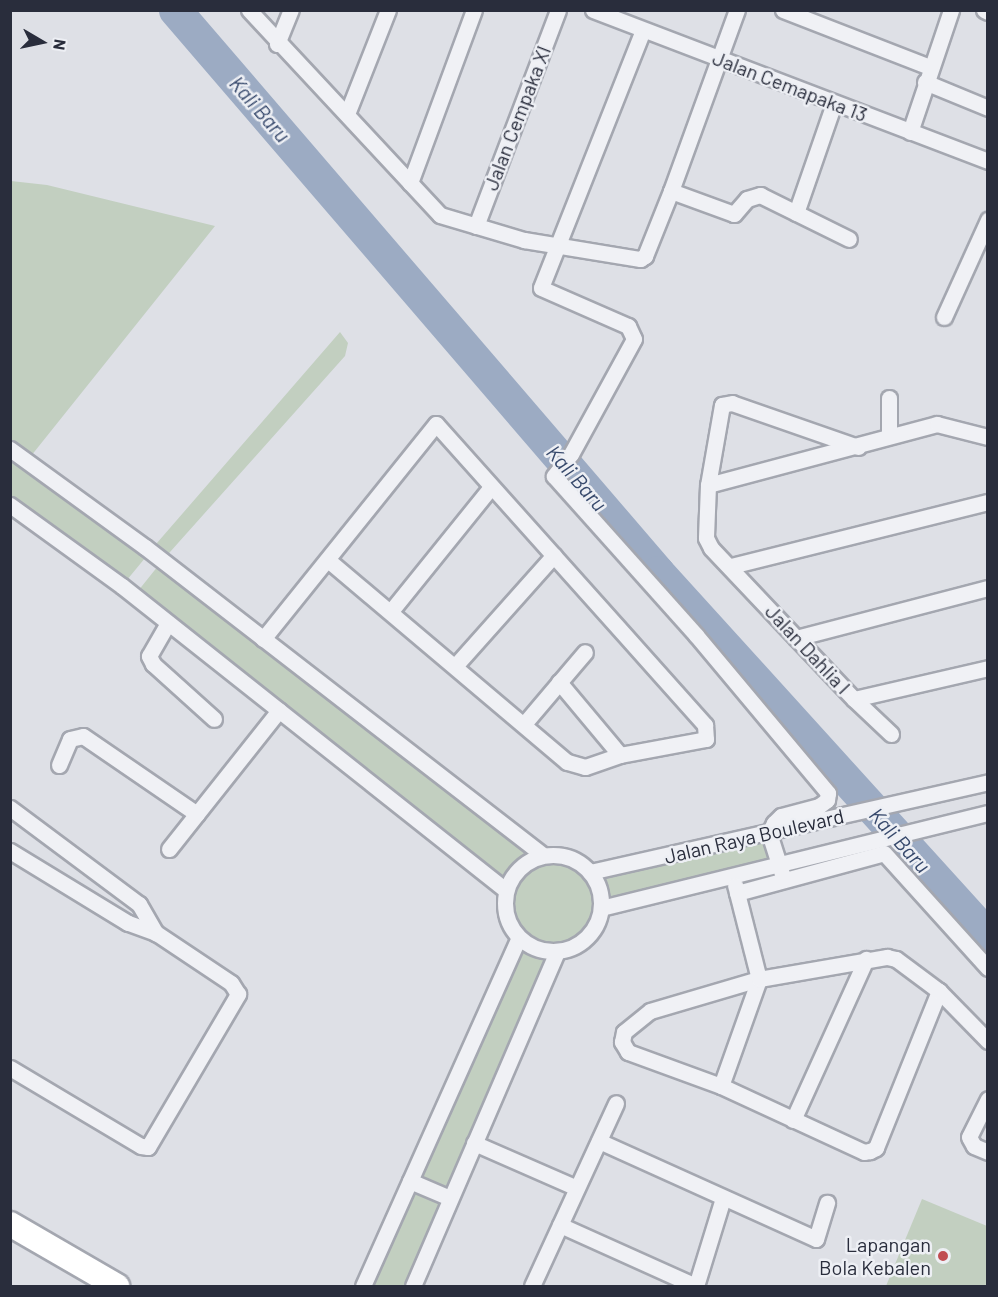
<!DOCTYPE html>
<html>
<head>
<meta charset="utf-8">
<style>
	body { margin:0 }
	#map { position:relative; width:998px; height:1297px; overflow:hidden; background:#dee0e6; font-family:Barlow,sans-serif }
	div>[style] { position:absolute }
	.green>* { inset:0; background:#c2cfc0 }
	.river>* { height:33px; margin:-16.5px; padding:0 16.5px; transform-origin:16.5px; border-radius:16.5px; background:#9cabc3 }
	.roads { filter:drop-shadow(2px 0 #a4a7b0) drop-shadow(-2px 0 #a4a7b0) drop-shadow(0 2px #a4a7b0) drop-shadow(0 -2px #a4a7b0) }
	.street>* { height:15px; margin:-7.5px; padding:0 7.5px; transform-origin:7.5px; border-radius:7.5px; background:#f0f1f5 }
	.street>.ring { margin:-7.5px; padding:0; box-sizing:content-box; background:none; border:15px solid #f0f1f5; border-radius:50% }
	.primary>* { height:24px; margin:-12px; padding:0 12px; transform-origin:12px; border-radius:12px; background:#fff }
	.dots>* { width:16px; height:16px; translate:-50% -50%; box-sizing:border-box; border:3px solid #edeff4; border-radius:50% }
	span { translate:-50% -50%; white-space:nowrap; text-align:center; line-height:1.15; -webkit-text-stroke:5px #edeff4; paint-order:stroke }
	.street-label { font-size:20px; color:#292d3c }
	.poi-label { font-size:20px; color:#292d3c }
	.right { translate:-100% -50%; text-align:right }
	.water-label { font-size:21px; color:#37496c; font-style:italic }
	.frame { position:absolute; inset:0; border:12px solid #292d3c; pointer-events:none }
	.north { position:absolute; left:12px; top:12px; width:60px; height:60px; -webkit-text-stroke:4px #edeff4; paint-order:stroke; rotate:99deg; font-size:16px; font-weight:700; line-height:24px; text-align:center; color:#292d3c }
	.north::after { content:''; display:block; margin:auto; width:21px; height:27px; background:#292d3c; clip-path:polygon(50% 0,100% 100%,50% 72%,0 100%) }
</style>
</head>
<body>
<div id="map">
	<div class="green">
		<i style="clip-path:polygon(11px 181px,47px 185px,215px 226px,27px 461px,150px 551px,340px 332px,348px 343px,345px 356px,162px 561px,543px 855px,569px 857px,590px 872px,769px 833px,778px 862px,601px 908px,594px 929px,578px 944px,557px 952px,413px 1286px,363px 1286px,519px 938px,506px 916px,506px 890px,134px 596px,162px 561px,150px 552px,122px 586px,11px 505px)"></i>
		<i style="clip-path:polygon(922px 1199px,987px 1226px,987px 1286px,886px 1286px)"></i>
	</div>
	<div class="river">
		<i style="left:175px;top:10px;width:741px;rotate:49.32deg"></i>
		<i style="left:658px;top:572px;width:491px;rotate:47.8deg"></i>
	</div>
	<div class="roads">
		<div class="street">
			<i style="left:249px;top:10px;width:280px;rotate:47deg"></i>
			<i style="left:440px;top:215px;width:88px;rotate:16.6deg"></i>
			<i style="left:524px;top:240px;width:118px;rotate:9.3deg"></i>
			<i style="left:640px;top:259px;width:6px;rotate:-31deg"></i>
			<i style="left:645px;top:256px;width:70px;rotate:-68.2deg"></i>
			<i style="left:671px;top:191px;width:193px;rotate:-70deg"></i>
			<i style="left:593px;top:10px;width:423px;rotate:20.9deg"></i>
			<i style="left:783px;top:10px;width:158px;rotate:21.2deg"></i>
			<i style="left:984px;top:10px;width:4px;rotate:27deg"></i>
			<i style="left:643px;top:30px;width:277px;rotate:111.6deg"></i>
			<i style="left:541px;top:288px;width:95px;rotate:23.6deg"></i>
			<i style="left:628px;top:326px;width:14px;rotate:65deg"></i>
			<i style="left:634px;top:339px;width:131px;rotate:118.7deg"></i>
			<i style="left:571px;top:454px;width:28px;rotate:128deg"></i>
			<i style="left:554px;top:476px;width:213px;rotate:48.2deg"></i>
			<i style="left:696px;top:635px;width:206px;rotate:50.1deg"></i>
			<i style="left:828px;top:793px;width:7px;rotate:98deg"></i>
			<i style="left:827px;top:800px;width:10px;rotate:143deg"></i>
			<i style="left:819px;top:806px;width:39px;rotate:165deg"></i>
			<i style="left:781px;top:816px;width:10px;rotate:135deg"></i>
			<i style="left:774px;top:823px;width:11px;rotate:117deg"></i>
			<i style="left:769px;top:833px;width:49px;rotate:72.3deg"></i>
			<i style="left:277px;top:44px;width:37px;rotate:-68deg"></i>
			<i style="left:925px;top:82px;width:68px;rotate:22.4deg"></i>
			<i style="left:347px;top:114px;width:112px;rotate:-68.5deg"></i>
			<i style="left:910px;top:132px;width:129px;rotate:-71.4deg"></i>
			<i style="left:410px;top:183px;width:184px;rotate:-69.7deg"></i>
			<i style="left:671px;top:191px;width:67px;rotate:20.1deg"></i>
			<i style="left:734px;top:214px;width:20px;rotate:-49deg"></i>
			<i style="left:747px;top:199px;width:14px;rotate:-17deg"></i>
			<i style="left:760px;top:195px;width:99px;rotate:26.3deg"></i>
			<i style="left:796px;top:213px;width:116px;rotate:-70.9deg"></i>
			<i style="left:476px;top:226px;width:231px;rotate:-69.2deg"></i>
			<i style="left:944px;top:317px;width:107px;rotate:-65.6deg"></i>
			<i style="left:889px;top:398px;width:38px;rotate:90deg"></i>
			<i style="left:858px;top:447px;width:133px;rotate:-160.8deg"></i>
			<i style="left:732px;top:403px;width:10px;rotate:169deg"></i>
			<i style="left:722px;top:405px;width:81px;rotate:99.9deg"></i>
			<i style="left:708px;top:485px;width:53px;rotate:92.2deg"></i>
			<i style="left:706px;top:538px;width:11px;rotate:63deg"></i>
			<i style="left:711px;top:548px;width:208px;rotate:46.6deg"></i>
			<i style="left:854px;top:699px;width:138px;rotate:-13deg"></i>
			<i style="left:10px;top:449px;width:167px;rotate:36deg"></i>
			<i style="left:145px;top:547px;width:503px;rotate:37.74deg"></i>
			<i style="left:708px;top:485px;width:237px;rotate:-14.9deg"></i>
			<i style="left:937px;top:424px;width:53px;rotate:14.3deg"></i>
			<i style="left:10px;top:505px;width:138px;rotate:35.9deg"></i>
			<i style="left:122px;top:586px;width:490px;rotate:38.4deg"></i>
			<i style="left:731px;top:566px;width:265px;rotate:-14deg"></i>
			<i style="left:391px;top:611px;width:159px;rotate:-51.1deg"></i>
			<i style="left:168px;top:623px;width:38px;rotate:120deg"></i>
			<i style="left:149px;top:656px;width:9px;rotate:63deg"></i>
			<i style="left:153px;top:664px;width:82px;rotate:42deg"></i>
			<i style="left:796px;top:638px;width:198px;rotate:-14.6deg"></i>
			<i style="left:263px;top:639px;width:276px;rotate:-51.2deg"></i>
			<i style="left:436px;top:424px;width:404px;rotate:48.2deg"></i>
			<i style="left:705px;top:725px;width:14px;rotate:86deg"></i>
			<i style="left:706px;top:739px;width:87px;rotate:169.5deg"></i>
			<i style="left:620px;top:755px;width:37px;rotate:161deg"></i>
			<i style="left:585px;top:767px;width:19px;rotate:-164deg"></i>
			<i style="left:567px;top:762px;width:313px;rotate:-139.8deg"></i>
			<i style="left:456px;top:665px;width:147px;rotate:-48.3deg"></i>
			<i style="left:559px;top:682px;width:95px;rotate:50.1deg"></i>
			<i style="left:854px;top:699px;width:51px;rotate:43.4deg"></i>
			<i style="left:524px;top:724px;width:94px;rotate:-49.7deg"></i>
			<i style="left:59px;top:765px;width:28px;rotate:-67deg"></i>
			<i style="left:70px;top:739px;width:13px;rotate:-13deg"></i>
			<i style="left:83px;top:736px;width:138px;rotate:34.4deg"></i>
			<i style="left:10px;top:808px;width:161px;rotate:36.7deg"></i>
			<i style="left:139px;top:904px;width:34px;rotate:60deg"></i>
			<i style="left:156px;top:933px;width:30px;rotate:-160deg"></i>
			<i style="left:128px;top:923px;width:138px;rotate:-148.6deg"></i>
			<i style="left:169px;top:849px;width:177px;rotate:-51.6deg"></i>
			<i class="ring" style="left:505px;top:855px;width:81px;height:81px"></i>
			<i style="left:590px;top:872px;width:408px;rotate:-12.7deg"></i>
			<i style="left:737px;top:893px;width:152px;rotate:-15.2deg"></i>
			<i style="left:884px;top:853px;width:155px;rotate:47.9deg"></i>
			<i style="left:601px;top:908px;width:398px;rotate:-13.8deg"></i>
			<i style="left:939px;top:991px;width:169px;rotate:111.9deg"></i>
			<i style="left:876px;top:1148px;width:7px;rotate:153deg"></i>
			<i style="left:870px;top:1151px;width:6px;rotate:171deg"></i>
			<i style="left:864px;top:1152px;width:157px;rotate:-155.2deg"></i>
			<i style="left:721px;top:1086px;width:99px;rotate:-159.9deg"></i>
			<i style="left:628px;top:1052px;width:12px;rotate:-121deg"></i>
			<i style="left:622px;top:1042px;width:10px;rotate:-79deg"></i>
			<i style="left:624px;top:1032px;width:33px;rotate:-39deg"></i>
			<i style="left:650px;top:1011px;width:114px;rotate:-16.4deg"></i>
			<i style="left:759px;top:979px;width:130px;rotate:-9.8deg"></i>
			<i style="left:887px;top:957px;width:9px;rotate:13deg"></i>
			<i style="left:896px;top:959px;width:54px;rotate:36.7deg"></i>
			<i style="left:939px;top:991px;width:70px;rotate:45.6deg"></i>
			<i style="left:10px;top:1068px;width:152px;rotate:30.8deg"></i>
			<i style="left:141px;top:1146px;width:7px;rotate:8deg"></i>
			<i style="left:148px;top:1147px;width:178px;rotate:-59.5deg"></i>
			<i style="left:238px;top:994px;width:13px;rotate:-122deg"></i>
			<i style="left:231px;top:983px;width:90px;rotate:-146.3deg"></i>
			<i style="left:721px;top:1086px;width:114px;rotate:-70.4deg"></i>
			<i style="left:759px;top:979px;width:97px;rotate:-104.3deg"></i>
			<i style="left:988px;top:1099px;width:42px;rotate:116.6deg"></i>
			<i style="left:969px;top:1137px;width:10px;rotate:61deg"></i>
			<i style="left:974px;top:1146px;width:15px;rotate:23deg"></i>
			<i style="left:793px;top:1120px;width:177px;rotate:-65.6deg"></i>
			<i style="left:599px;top:1141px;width:238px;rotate:24.3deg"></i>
			<i style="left:816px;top:1239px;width:38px;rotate:-73deg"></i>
			<i style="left:474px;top:1143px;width:112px;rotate:23.6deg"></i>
			<i style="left:410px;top:1181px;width:43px;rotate:23deg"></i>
			<i style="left:560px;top:1225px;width:149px;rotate:24.2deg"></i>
			<i style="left:363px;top:1286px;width:381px;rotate:-65.9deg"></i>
			<i style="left:413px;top:1286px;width:364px;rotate:-66.7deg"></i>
			<i style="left:532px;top:1286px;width:201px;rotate:-65.3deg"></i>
			<i style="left:696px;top:1286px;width:92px;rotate:-72.9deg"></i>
		</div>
		<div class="primary">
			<i style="left:10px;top:1224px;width:124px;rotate:30.1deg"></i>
		</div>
	</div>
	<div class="dots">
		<i style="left:943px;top:1256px;background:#c14d52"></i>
	</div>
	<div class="street-label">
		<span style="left:790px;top:86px;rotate:21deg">Jalan Cemapaka 13</span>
		<span style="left:517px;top:118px;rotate:-69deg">Jalan Cempaka XI</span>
		<span style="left:808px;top:649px;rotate:47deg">Jalan Dahlia I</span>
		<span style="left:754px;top:836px;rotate:-13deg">Jalan Raya Boulevard</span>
	</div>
	<div class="poi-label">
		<span class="right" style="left:931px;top:1256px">Lapangan<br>Bola Kebalen</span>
	</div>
	<div class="water-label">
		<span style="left:260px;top:109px;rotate:49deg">Kali Baru</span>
		<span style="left:577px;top:478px;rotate:49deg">Kali Baru</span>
		<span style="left:900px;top:840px;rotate:48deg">Kali Baru</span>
	</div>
	<div class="frame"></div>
	<div class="north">N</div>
</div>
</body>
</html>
